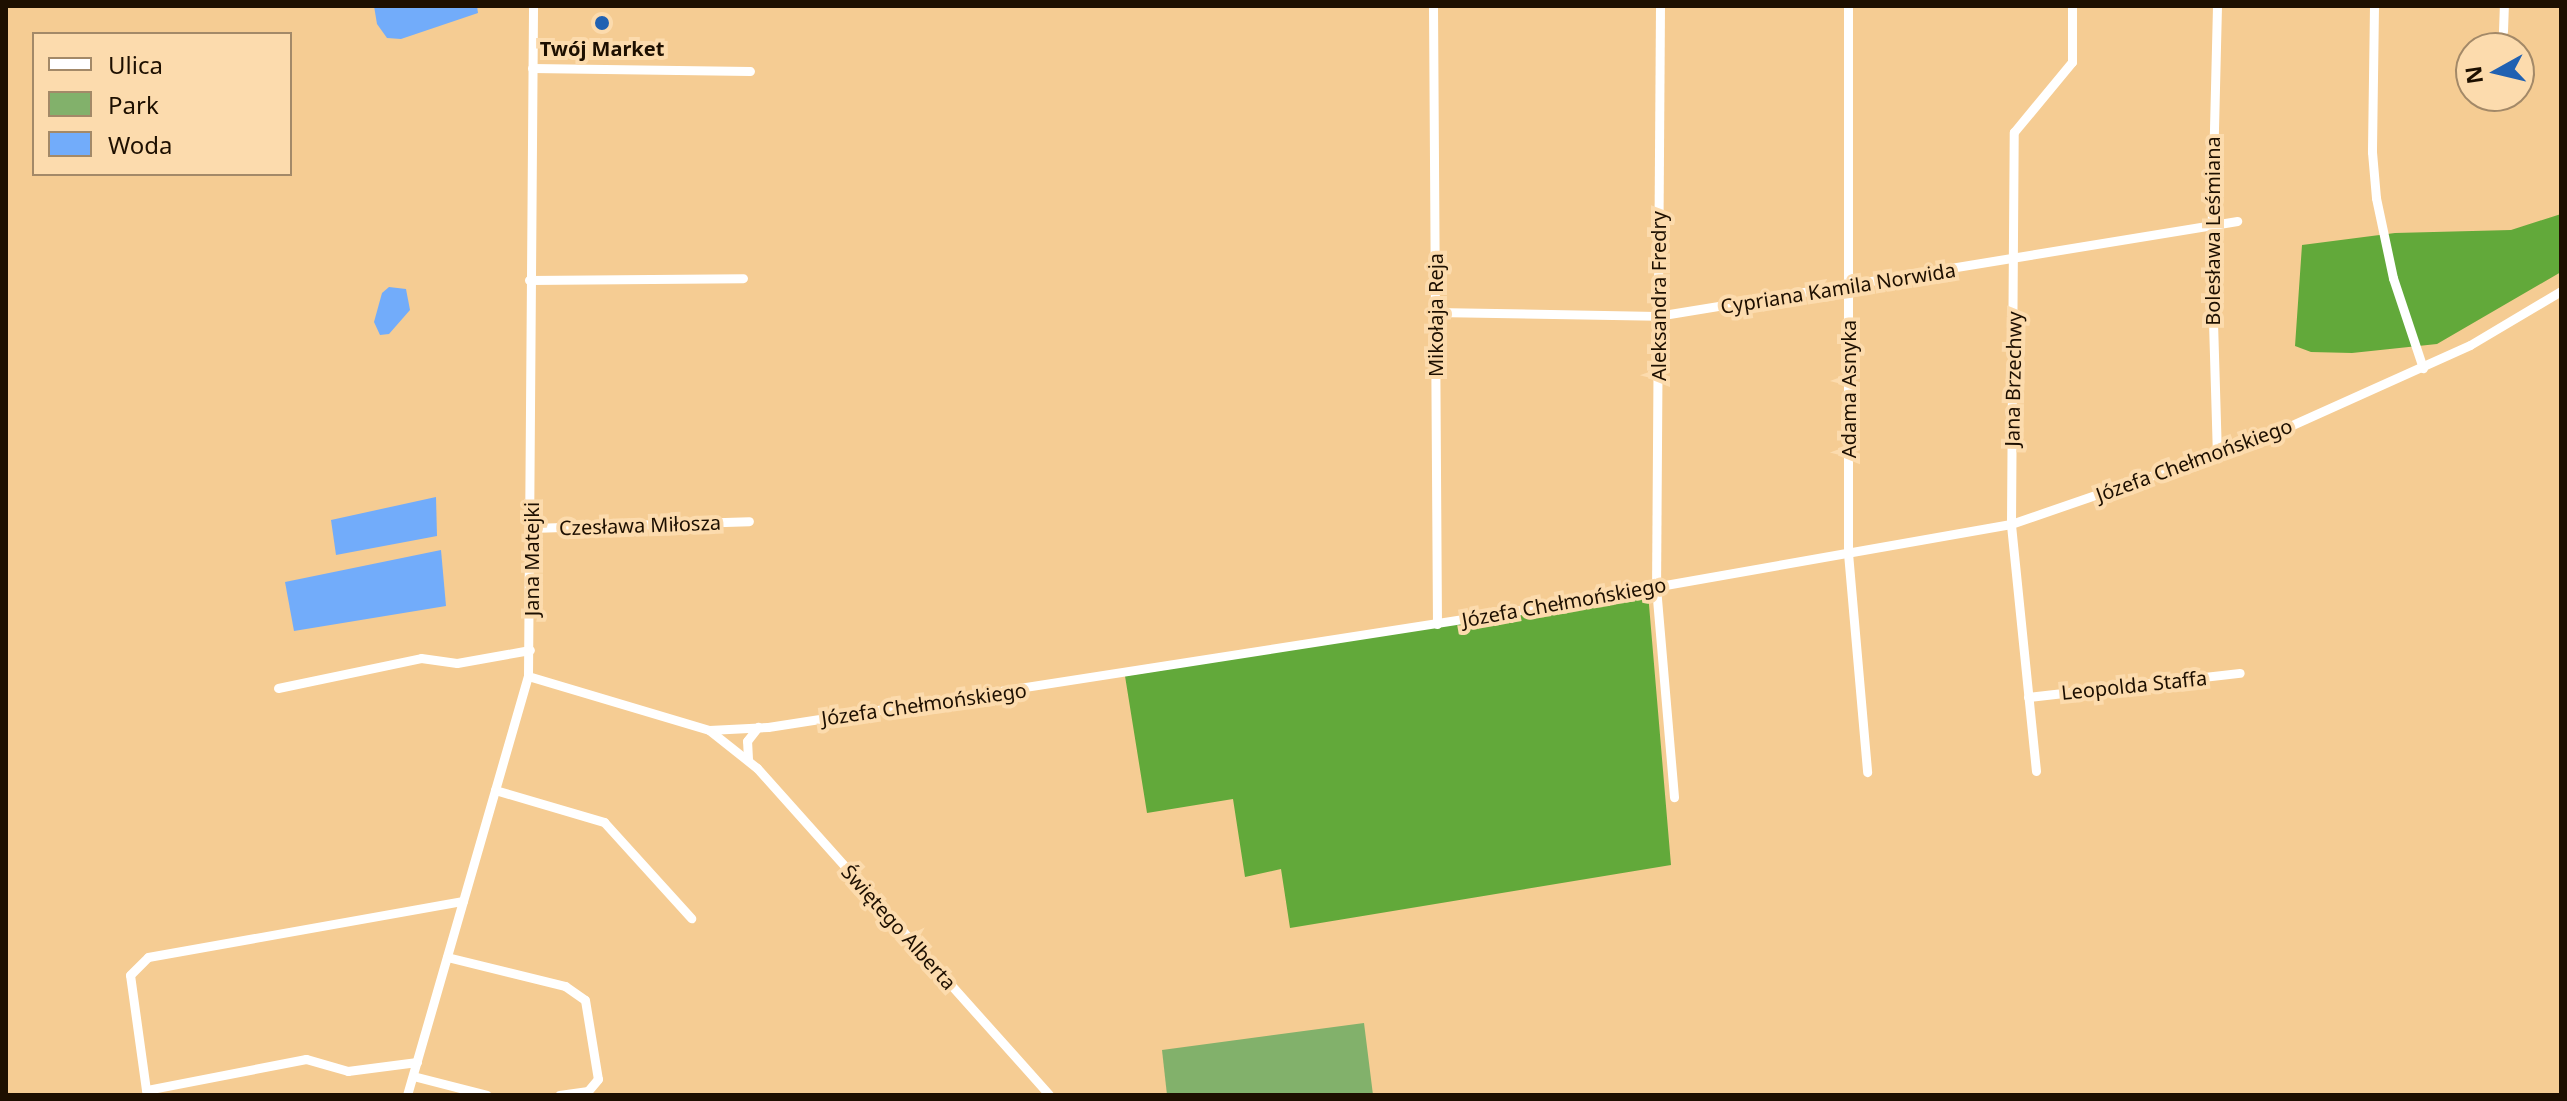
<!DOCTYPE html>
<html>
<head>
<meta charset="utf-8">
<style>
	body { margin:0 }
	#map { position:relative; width:2567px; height:1101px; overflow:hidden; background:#f5cc93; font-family:"Noto Sans",sans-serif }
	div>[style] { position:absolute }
	.green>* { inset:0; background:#82b16b }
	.forest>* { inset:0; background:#62a93a }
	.water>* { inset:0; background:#72acfa }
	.minor>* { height:9px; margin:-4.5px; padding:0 4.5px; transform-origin:4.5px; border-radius:4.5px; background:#fff }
	.dots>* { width:22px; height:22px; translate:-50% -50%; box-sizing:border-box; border:4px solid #fcdbad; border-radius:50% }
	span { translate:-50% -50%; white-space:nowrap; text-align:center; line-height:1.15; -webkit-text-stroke:8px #fcdbad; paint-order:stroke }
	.poi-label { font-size:20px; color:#1d0f00; font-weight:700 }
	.street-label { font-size:20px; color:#1d0f00 }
	.frame { position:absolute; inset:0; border:8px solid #1d0f00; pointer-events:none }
	.legend { position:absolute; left:32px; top:32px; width:260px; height:144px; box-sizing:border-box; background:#fcdbad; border:2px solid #a38968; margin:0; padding:10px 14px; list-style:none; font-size:24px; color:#1d0f00 }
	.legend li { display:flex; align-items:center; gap:16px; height:40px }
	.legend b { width:40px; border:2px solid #a38968 }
	.north { position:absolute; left:2455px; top:32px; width:80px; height:80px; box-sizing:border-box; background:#fcdbad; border:2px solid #a38968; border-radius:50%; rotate:262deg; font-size:22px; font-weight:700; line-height:32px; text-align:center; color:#1d0f00 }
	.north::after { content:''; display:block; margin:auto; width:28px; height:36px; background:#2061b2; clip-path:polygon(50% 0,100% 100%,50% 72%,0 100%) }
</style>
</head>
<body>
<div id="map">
	<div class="green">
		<i style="clip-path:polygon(1364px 1023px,1373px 1095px,1167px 1095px,1162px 1050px)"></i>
	</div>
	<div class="forest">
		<i style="clip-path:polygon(2561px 214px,2561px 272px,2437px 344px,2352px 353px,2311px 352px,2295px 346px,2302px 245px,2395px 233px,2511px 230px)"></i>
		<i style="clip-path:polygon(1648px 593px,1671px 865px,1290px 928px,1281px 869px,1245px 877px,1233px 799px,1147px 813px,1125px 676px)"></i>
	</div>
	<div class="water">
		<i style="clip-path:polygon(374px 6px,477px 6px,478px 13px,401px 39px,387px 38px,377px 24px)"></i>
		<i style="clip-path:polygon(389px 287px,406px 289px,410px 310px,389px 334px,380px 335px,374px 322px,382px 293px)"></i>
		<i style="clip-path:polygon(436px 497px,437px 536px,336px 555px,331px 520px)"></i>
		<i style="clip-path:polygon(441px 550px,446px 606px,294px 631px,285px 582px)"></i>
	</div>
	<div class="minor">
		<i style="left:1433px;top:6px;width:618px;rotate:89.63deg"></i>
		<i style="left:1660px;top:6px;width:581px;rotate:90.39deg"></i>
		<i style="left:1656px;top:587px;width:211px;rotate:85.1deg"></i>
		<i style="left:1848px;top:6px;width:547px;rotate:90deg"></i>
		<i style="left:1848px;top:553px;width:220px;rotate:85deg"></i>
		<i style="left:2217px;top:6px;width:248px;rotate:91.4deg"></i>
		<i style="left:2211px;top:254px;width:201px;rotate:88.3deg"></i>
		<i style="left:2374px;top:6px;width:146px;rotate:90.8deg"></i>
		<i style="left:2372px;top:152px;width:46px;rotate:85deg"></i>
		<i style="left:2376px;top:198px;width:82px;rotate:78deg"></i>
		<i style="left:2393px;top:278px;width:95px;rotate:71.6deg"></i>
		<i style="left:2503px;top:31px;width:25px;rotate:-88deg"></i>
		<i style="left:532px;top:68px;width:218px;rotate:0.8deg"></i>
		<i style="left:529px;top:280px;width:214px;rotate:-0.5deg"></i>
		<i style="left:1435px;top:312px;width:222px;rotate:1deg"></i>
		<i style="left:1657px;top:316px;width:588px;rotate:-9.3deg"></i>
		<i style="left:531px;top:528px;width:218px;rotate:-1.8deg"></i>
		<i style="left:528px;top:676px;width:189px;rotate:16.6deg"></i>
		<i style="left:709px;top:730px;width:59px;rotate:-2.9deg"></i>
		<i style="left:768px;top:727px;width:787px;rotate:-8.84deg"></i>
		<i style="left:1546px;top:606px;width:472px;rotate:-10deg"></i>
		<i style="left:2011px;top:524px;width:274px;rotate:-19deg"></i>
		<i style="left:2270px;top:435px;width:219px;rotate:-24.2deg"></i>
		<i style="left:2470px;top:345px;width:106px;rotate:-30.7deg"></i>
		<i style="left:278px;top:688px;width:146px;rotate:-11.8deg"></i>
		<i style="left:421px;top:658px;width:36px;rotate:8deg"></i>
		<i style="left:457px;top:663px;width:74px;rotate:-10.1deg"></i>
		<i style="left:2028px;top:697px;width:213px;rotate:-6.5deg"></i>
		<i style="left:709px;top:730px;width:61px;rotate:38.4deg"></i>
		<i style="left:757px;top:768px;width:438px;rotate:48.2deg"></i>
		<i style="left:748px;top:759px;width:18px;rotate:-93deg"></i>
		<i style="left:747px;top:741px;width:18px;rotate:-52deg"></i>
		<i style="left:2036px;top:771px;width:248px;rotate:-95.8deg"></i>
		<i style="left:2011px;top:524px;width:392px;rotate:-89.6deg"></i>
		<i style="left:2014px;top:132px;width:91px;rotate:-50.4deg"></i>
		<i style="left:2072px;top:62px;width:56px;rotate:-90deg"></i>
		<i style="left:495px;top:790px;width:114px;rotate:16.4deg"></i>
		<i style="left:604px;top:822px;width:130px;rotate:47.8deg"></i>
		<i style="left:447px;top:957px;width:122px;rotate:13.8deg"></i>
		<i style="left:565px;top:986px;width:24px;rotate:35deg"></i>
		<i style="left:585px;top:1000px;width:80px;rotate:80.7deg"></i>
		<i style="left:598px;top:1079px;width:16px;rotate:130deg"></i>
		<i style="left:588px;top:1091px;width:29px;rotate:172deg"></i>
		<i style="left:417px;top:1062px;width:70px;rotate:172.6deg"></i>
		<i style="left:348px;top:1071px;width:44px;rotate:-164.1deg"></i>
		<i style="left:306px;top:1059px;width:163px;rotate:169deg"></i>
		<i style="left:146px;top:1090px;width:116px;rotate:-97.9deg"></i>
		<i style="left:130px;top:975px;width:25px;rotate:-45deg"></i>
		<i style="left:148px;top:957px;width:320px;rotate:-10.1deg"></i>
		<i style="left:413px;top:1076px;width:76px;rotate:14.4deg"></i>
		<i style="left:407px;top:1095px;width:436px;rotate:-73.9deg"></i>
		<i style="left:528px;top:676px;width:670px;rotate:-89.57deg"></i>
	</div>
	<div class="dots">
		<i style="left:602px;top:23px;background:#2061b2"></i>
	</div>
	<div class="poi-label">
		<span style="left:602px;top:48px">Twój Market</span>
	</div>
	<div class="street-label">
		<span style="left:2212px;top:231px;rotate:-90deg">Bolesława Leśmiana</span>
		<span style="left:1838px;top:288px;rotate:-9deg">Cypriana Kamila Norwida</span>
		<span style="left:1658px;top:296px;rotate:-90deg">Aleksandra Fredry</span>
		<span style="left:1435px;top:315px;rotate:-90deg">Mikołaja Reja</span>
		<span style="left:2013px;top:379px;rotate:-89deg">Jana Brzechwy</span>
		<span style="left:1848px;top:389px;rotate:-90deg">Adama Asnyka</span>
		<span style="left:2194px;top:460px;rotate:-20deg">Józefa Chełmońskiego</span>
		<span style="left:640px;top:525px;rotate:-2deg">Czesława Miłosza</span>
		<span style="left:531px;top:559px;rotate:-90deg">Jana Matejki</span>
		<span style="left:1564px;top:602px;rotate:-10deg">Józefa Chełmońskiego</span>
		<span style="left:2134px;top:685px;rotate:-6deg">Leopolda Staffa</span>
		<span style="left:924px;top:704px;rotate:-8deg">Józefa Chełmońskiego</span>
		<span style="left:899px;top:927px;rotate:48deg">Świętego Alberta</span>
	</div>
	<div class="frame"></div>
	<ul class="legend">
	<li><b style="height:10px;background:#fff"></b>Ulica</li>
	<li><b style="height:22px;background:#82b16b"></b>Park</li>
	<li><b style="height:22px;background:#72acfa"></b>Woda</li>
	</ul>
	<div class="north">N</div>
</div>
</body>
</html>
